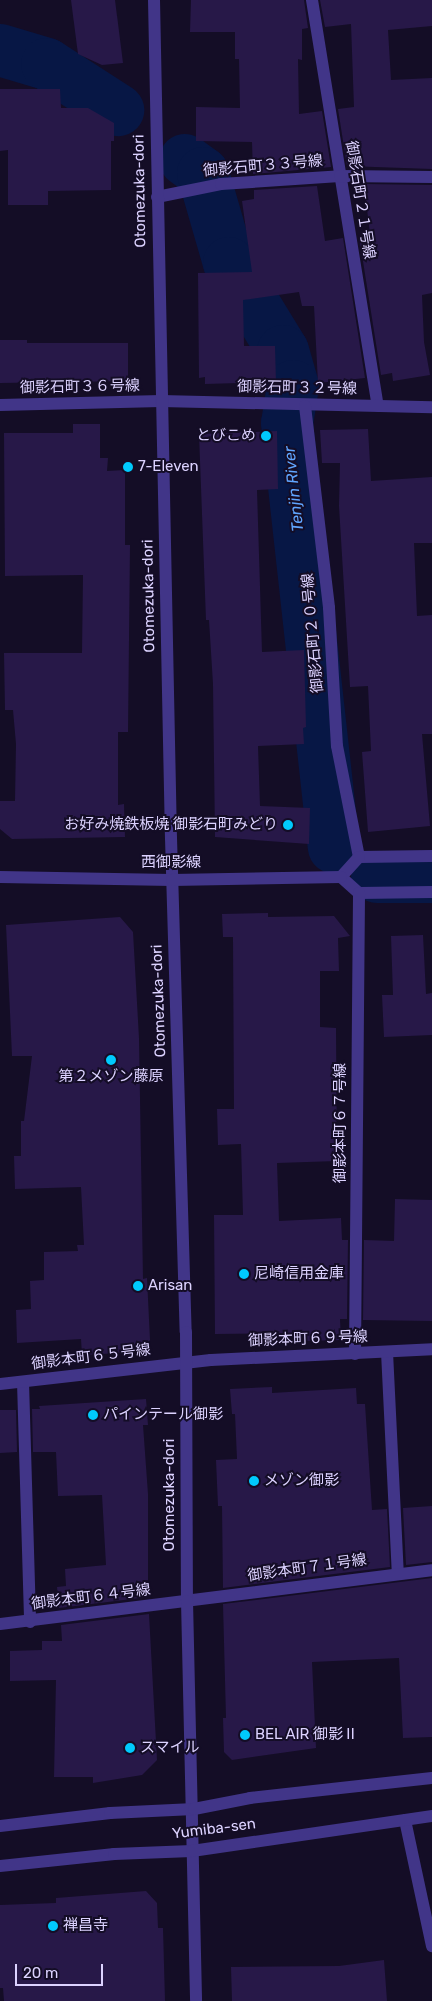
<!DOCTYPE html>
<html>
<head>
<meta charset="utf-8">
<style>
	body { margin:0 }
	#map { position:relative; width:432px; height:2001px; overflow:hidden; background:#140d26; font-family:Rubik,"Noto Sans JP",sans-serif }
	div>[style] { position:absolute }
	.river>* { height:52px; margin:-26px; padding:0 26px; transform-origin:26px; border-radius:26px; background:#071745 }
	.building>* { inset:0; background:#271848 }
	.minor>* { height:12px; margin:-6px; padding:0 6px; transform-origin:6px; border-radius:6px; background:#413588 }
	.tertiary>* { height:12px; margin:-6px; padding:0 6px; transform-origin:6px; border-radius:6px; background:#413588 }
	.dots>* { width:14px; height:14px; translate:-50% -50%; box-sizing:border-box; border:2px solid #140d26; border-radius:50% }
	span { translate:-50% -50%; white-space:nowrap; text-align:center; line-height:1.15; -webkit-text-stroke:4px #140d26; paint-order:stroke }
	.street-label { font-size:15px; color:#dcd2ff }
	.poi-label { font-size:15px; color:#dcd2ff }
	.right { translate:-100% -50%; text-align:right }
	.left { translate:0 -50%; text-align:left }
	.water-label { font-size:16px; color:#60a5ff; font-style:italic }
	.scale { position:absolute; left:15px; top:1964px; width:88px; height:22px; box-sizing:border-box; border:2px solid #dcd2ff; border-top:0; padding-left:6px; font-size:15px; line-height:18px; white-space:nowrap; color:#dcd2ff; -webkit-text-stroke:4px #140d26; paint-order:stroke }
</style>
</head>
<body>
<div id="map">
	<div class="river">
		<i style="left:0;top:50px;width:49px;rotate:16.6deg"></i>
		<i style="left:47px;top:64px;width:85px;rotate:32.9deg"></i>
		<i style="left:185px;top:160px;width:22px;rotate:36deg"></i>
		<i style="left:203px;top:173px;width:94px;rotate:73.9deg"></i>
		<i style="left:229px;top:263px;width:103px;rotate:58.5deg"></i>
		<i style="left:283px;top:351px;width:36px;rotate:74deg"></i>
		<i style="left:293px;top:386px;width:37px;rotate:99deg"></i>
		<i style="left:287px;top:423px;width:427px;rotate:83.7deg"></i>
		<i style="left:377px;top:877px;width:55px"></i>
	</div>
	<div class="building">
		<i style="clip-path:polygon(71px 0,115px 0,123px 63px,102px 65px,78px 54px)"></i>
		<i style="clip-path:polygon(191px 0,304px 0,308px 28px,302px 29px,302px 60px,298px 59px,299px 114px,322px 111px,331px 167px,253px 174px,252px 142px,196px 141px,196px 107px,240px 108px,239px 59px,235px 59px,235px 32px,190px 32px)"></i>
		<i style="clip-path:polygon(320px 0,432px 0,432px 26px,388px 30px,391px 80px,432px 78px,432px 169px,347px 166px,338px 109px,354px 107px,351px 24px,325px 27px)"></i>
		<i style="clip-path:polygon(0 89px,60px 89px,61px 108px,88px 108px,114px 123px,114px 141px,111px 141px,111px 190px,48px 191px,48px 205px,8px 205px,8px 150px,0 151px)"></i>
		<i style="clip-path:polygon(364px 184px,432px 185px,432px 293px,422px 295px,424px 342px,430px 375px,393px 381px,392px 373px,381px 375px,359px 236px,370px 234px)"></i>
		<i style="clip-path:polygon(317px 186px,325px 241px,343px 238px,365px 378px,318px 383px,314px 306px,302px 306px,299px 292px,243px 300px,244px 346px,275px 346px,276px 382px,205px 384px,205px 377px,199px 378px,198px 273px,252px 272px,242px 201px,254px 199px,254px 190px)"></i>
		<i style="clip-path:polygon(0 340px,27px 340px,27px 343px,128px 343px,128px 381px,0 383px)"></i>
		<i style="clip-path:polygon(73px 424px,100px 424px,100px 458px,108px 458px,107px 471px,125px 470px,125px 545px,130px 545px,128px 732px,118px 732px,118px 805px,124px 804px,125px 837px,12px 839px,0 829px,0 801px,15px 801px,16px 744px,13px 710px,5px 710px,4px 653px,82px 653px,83px 575px,5px 576px,4px 433px,73px 433px)"></i>
		<i style="clip-path:polygon(368px 429px,371px 481px,432px 477px,432px 543px,414px 543px,417px 616px,432px 615px,432px 734px,422px 734px,430px 826px,368px 832px,362px 752px,371px 751px,368px 686px,350px 687px,339px 506px,340px 463px,322px 463px,320px 430px)"></i>
		<i style="clip-path:polygon(277px 431px,278px 489px,257px 490px,262px 652px,304px 650px,306px 727px,303px 728px,304px 744px,258px 746px,260px 806px,310px 808px,309px 844px,215px 837px,213px 684px,209px 620px,206px 620px,199px 434px)"></i>
		<i style="clip-path:polygon(268px 913px,268px 917px,334px 916px,350px 936px,338px 938px,339px 971px,320px 971px,320px 1027px,336px 1028px,337px 1161px,277px 1163px,279px 1221px,341px 1218px,342px 1240px,348px 1240px,347px 1319px,340px 1319px,341px 1340px,306px 1341px,306px 1333px,215px 1334px,214px 1215px,243px 1215px,241px 1144px,218px 1145px,217px 1109px,234px 1109px,233px 937px,223px 937px,222px 914px)"></i>
		<i style="clip-path:polygon(120px 917px,133px 932px,139px 1038px,143px 1279px,147px 1278px,150px 1340px,140px 1352px,82px 1355px,81px 1339px,17px 1343px,16px 1310px,31px 1309px,30px 1281px,44px 1280px,44px 1252px,78px 1251px,77px 1245px,84px 1245px,81px 1187px,15px 1189px,14px 1156px,21px 1156px,21px 1121px,24px 1121px,32px 1056px,12px 1056px,6px 925px)"></i>
		<i style="clip-path:polygon(423px 935px,426px 994px,432px 993px,432px 1035px,384px 1037px,382px 995px,393px 995px,391px 936px)"></i>
		<i style="clip-path:polygon(395px 1199px,432px 1200px,432px 1321px,363px 1320px,364px 1240px,394px 1241px)"></i>
		<i style="clip-path:polygon(272px 1387px,272px 1393px,356px 1388px,357px 1404px,365px 1404px,372px 1510px,387px 1509px,390px 1567px,223px 1588px,222px 1506px,218px 1506px,216px 1460px,237px 1459px,235px 1414px,232px 1414px,230px 1389px)"></i>
		<i style="clip-path:polygon(146px 1399px,148px 1425px,143px 1425px,148px 1494px,148px 1597px,59px 1608px,57px 1587px,66px 1586px,65px 1569px,106px 1565px,102px 1495px,58px 1496px,56px 1452px,33px 1452px,32px 1409px,40px 1409px,39px 1406px)"></i>
		<i style="clip-path:polygon(0 1410px,16px 1410px,17px 1452px,0 1453px)"></i>
		<i style="clip-path:polygon(432px 1506px,432px 1562px,406px 1565px,403px 1508px)"></i>
		<i style="clip-path:polygon(432px 1578px,432px 1737px,403px 1738px,399px 1658px,312px 1662px,316px 1748px,232px 1760px,224px 1752px,223px 1718px,226px 1718px,223px 1604px)"></i>
		<i style="clip-path:polygon(149px 1614px,157px 1760px,142px 1775px,93px 1783px,93px 1777px,54px 1777px,56px 1680px,10px 1681px,10px 1651px,42px 1650px,42px 1641px,62px 1641px,61px 1625px)"></i>
		<i style="clip-path:polygon(146px 1891px,157px 1903px,158px 1928px,163px 1928px,165px 2001px,4px 2001px,3px 1988px,0 1988px,0 1905px,56px 1903px,56px 1898px)"></i>
		<i style="clip-path:polygon(384px 1960px,387px 2001px,232px 2001px,231px 1967px,339px 1966px)"></i>
	</div>
	<div class="minor">
		<i style="left:312px;top:0;width:411px;rotate:80.8deg"></i>
		<i style="left:157px;top:197px;width:65px;rotate:-11.5deg"></i>
		<i style="left:221px;top:184px;width:119px;rotate:-3.8deg"></i>
		<i style="left:340px;top:176px;width:92px;rotate:0.6deg"></i>
		<i style="left:0;top:405px;width:161px;rotate:-1.4deg"></i>
		<i style="left:161px;top:401px;width:271px;rotate:1.3deg"></i>
		<i style="left:305px;top:406px;width:203px;rotate:83.2deg"></i>
		<i style="left:329px;top:608px;width:138px;rotate:86.7deg"></i>
		<i style="left:337px;top:746px;width:113px;rotate:78.8deg"></i>
		<i style="left:432px;top:856px;width:73px;rotate:179.2deg"></i>
		<i style="left:359px;top:857px;width:27px;rotate:132deg"></i>
		<i style="left:341px;top:877px;width:24px;rotate:42deg"></i>
		<i style="left:359px;top:893px;width:73px;rotate:-0.8deg"></i>
		<i style="left:387px;top:1352px;width:221px;rotate:87.2deg"></i>
		<i style="left:355px;top:1354px;width:461px;rotate:-89.5deg"></i>
		<i style="left:23px;top:1382px;width:240px;rotate:88.3deg"></i>
		<i style="left:0;top:1384px;width:212px;rotate:-6.5deg"></i>
		<i style="left:211px;top:1360px;width:221px;rotate:-2.8deg"></i>
		<i style="left:0;top:1624px;width:435px;rotate:-7.1deg"></i>
		<i style="left:405px;top:1820px;width:129px;rotate:77.9deg"></i>
	</div>
	<div class="tertiary">
		<i style="left:154px;top:0;width:838px;rotate:88.84deg"></i>
		<i style="left:171px;top:838px;width:494px;rotate:88.3deg"></i>
		<i style="left:186px;top:1332px;width:269px;rotate:89.8deg"></i>
		<i style="left:187px;top:1601px;width:400px;rotate:88.7deg"></i>
		<i style="left:0;top:877px;width:172px;rotate:1deg"></i>
		<i style="left:172px;top:880px;width:169px;rotate:-1deg"></i>
		<i style="left:0;top:1826px;width:111px;rotate:-6.7deg"></i>
		<i style="left:110px;top:1813px;width:84px;rotate:-2.7deg"></i>
		<i style="left:194px;top:1809px;width:57px;rotate:-11.1deg"></i>
		<i style="left:250px;top:1798px;width:183px;rotate:-6.3deg"></i>
		<i style="left:0;top:1866px;width:115px;rotate:-6deg"></i>
		<i style="left:114px;top:1854px;width:78px;rotate:-2.2deg"></i>
		<i style="left:192px;top:1851px;width:243px;rotate:-8.3deg"></i>
	</div>
	<div class="dots">
		<i style="left:266px;top:436px;background:#00cafd"></i>
		<i style="left:128px;top:467px;background:#00cafd"></i>
		<i style="left:288px;top:825px;background:#00cafd"></i>
		<i style="left:111px;top:1060px;background:#00cafd"></i>
		<i style="left:244px;top:1274px;background:#00cafd"></i>
		<i style="left:138px;top:1286px;background:#00cafd"></i>
		<i style="left:93px;top:1415px;background:#00cafd"></i>
		<i style="left:254px;top:1481px;background:#00cafd"></i>
		<i style="left:245px;top:1735px;background:#00cafd"></i>
		<i style="left:130px;top:1748px;background:#00cafd"></i>
		<i style="left:53px;top:1926px;background:#00cafd"></i>
	</div>
	<div class="street-label">
		<span style="left:263px;top:166px;rotate:-5deg">御影石町３３号線</span>
		<span style="left:140px;top:191px;rotate:-91deg">Otomezuka-dori</span>
		<span style="left:360px;top:200px;rotate:81deg">御影石町２１号線</span>
		<span style="left:80px;top:387px;rotate:-1deg">御影石町３６号線</span>
		<span style="left:297px;top:388px;rotate:1deg">御影石町３２号線</span>
		<span style="left:149px;top:596px;rotate:-91deg">Otomezuka-dori</span>
		<span style="left:313px;top:633px;rotate:-95deg">御影石町２０号線</span>
		<span style="left:171px;top:863px">西御影線</span>
		<span style="left:159px;top:1001px;rotate:-92deg">Otomezuka-dori</span>
		<span style="left:341px;top:1123px;rotate:-90deg">御影本町６７号線</span>
		<span style="left:308px;top:1339px;rotate:-2deg">御影本町６９号線</span>
		<span style="left:91px;top:1357px;rotate:-7deg">御影本町６５号線</span>
		<span style="left:170px;top:1495px;rotate:-90deg">Otomezuka-dori</span>
		<span style="left:307px;top:1568px;rotate:-8deg">御影本町７１号線</span>
		<span style="left:91px;top:1597px;rotate:-7deg">御影本町６４号線</span>
		<span style="left:214px;top:1829px;rotate:-7deg">Yumiba-sen</span>
	</div>
	<div class="poi-label">
		<span class="right" style="left:256px;top:436px">とびこめ</span>
		<span class="left" style="left:138px;top:467px">7-Eleven</span>
		<span class="right" style="left:278px;top:825px">お好み焼鉄板焼 御影石町みどり</span>
		<span style="left:111px;top:1077px">第２メゾン藤原</span>
		<span class="left" style="left:254px;top:1274px">尼崎信用金庫</span>
		<span class="left" style="left:148px;top:1286px">Arisan</span>
		<span class="left" style="left:103px;top:1415px">パインテール御影</span>
		<span class="left" style="left:264px;top:1481px">メゾン御影</span>
		<span class="left" style="left:255px;top:1735px">BEL AIR 御影Ⅱ</span>
		<span class="left" style="left:140px;top:1748px">スマイル</span>
		<span class="left" style="left:63px;top:1926px">禅昌寺</span>
	</div>
	<div class="water-label">
		<span style="left:294px;top:489px;rotate:-96deg">Tenjin River</span>
	</div>
	<div class="scale">20 m</div>
</div>
</body>
</html>
